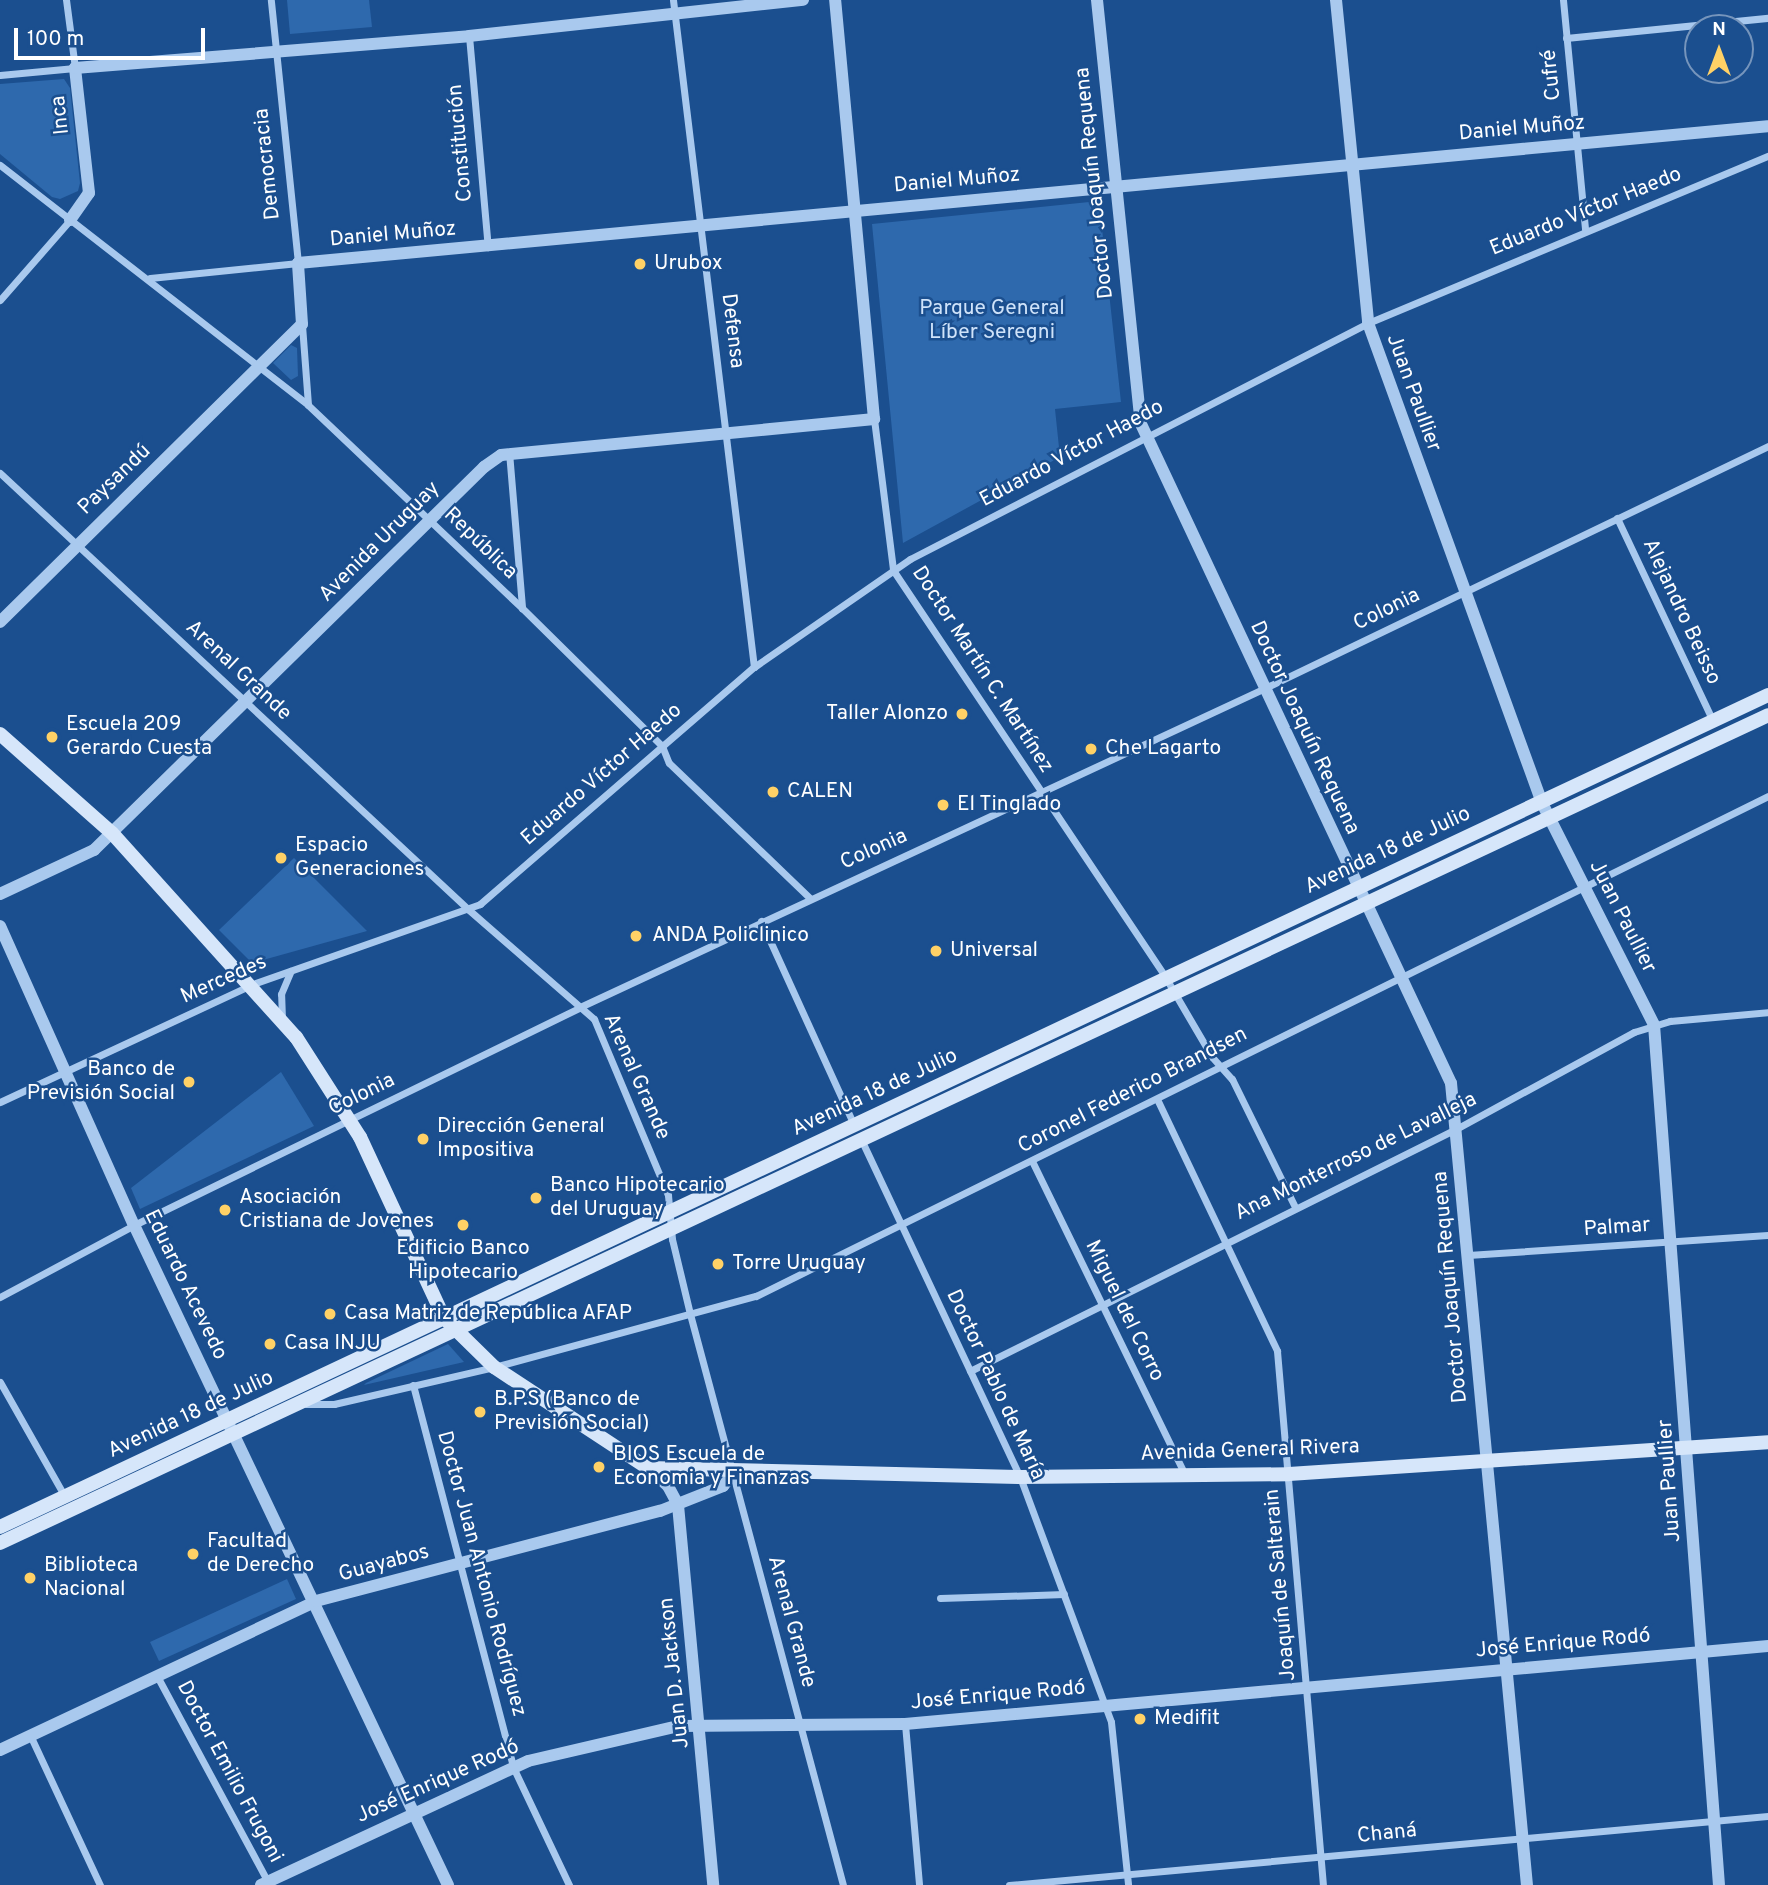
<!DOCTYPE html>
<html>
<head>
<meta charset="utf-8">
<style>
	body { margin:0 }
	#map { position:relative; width:1768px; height:1885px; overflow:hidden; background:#1b4f8f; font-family:Overpass,sans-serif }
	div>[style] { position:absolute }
	.green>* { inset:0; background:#2e69ad }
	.minor>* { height:7px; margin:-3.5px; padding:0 3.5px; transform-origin:3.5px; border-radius:3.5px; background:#a9c9ee }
	.tertiary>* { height:12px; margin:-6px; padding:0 6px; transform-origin:6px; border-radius:6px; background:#a9c9ee }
	.secondary>* { height:14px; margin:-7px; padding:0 7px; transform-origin:7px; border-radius:7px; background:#d6e6fa }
	.dots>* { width:19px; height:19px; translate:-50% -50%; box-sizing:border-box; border:4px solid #1b4f8f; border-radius:50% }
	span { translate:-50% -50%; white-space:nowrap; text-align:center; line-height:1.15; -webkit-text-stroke:5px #1b4f8f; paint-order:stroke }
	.street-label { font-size:21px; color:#fff }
	.poi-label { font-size:21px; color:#fff }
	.left { translate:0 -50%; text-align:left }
	.right { translate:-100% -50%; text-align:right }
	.park-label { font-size:21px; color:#cfe3fa }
	.north { position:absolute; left:1684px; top:14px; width:70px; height:70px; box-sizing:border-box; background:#1b4f8f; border:2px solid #7695bc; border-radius:50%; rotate:0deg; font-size:19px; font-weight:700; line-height:28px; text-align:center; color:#fff }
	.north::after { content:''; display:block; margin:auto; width:24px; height:32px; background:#ffd166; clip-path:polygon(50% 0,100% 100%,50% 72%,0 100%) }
	.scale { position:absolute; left:14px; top:28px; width:191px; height:32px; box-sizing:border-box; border:4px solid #fff; border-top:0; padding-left:9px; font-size:21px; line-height:24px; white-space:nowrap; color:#fff; -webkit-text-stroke:5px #1b4f8f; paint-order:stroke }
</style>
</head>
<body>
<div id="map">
	<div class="green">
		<i style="clip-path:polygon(287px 0,369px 0,372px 27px,290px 34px)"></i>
		<i style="clip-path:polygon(64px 79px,70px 88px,80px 183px,78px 191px,60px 199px,52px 197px,0 154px,0 84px)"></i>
		<i style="clip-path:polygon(1099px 201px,1121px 402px,1055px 409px,1060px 457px,903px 543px,872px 224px)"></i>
		<i style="clip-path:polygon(291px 345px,297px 348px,298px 376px,291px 380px,273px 363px)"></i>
		<i style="clip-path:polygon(294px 858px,367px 931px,252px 963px,219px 930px)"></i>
		<i style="clip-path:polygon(281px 1072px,314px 1126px,140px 1209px,131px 1188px)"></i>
		<i style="clip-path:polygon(448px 1344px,464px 1362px,364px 1385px,366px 1383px)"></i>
		<i style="clip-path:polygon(287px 1579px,296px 1599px,159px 1661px,150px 1642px)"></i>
	</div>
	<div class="minor">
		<i style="left:673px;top:0;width:672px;rotate:83.08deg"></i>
		<i style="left:1563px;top:0;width:230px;rotate:84.5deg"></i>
		<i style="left:469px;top:36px;width:212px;rotate:84.9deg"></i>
		<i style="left:1566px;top:38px;width:203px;rotate:-5.7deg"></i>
		<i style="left:0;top:75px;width:75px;rotate:-5.3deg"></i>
		<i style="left:75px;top:68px;width:69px;rotate:-97.5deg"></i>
		<i style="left:0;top:165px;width:390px;rotate:37.9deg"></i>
		<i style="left:308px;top:405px;width:295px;rotate:43.5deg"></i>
		<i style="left:522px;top:608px;width:197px;rotate:44.6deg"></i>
		<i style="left:662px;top:746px;width:18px;rotate:68deg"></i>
		<i style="left:669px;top:763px;width:195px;rotate:43.8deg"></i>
		<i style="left:150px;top:278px;width:149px;rotate:-5.8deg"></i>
		<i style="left:298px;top:263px;width:264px;rotate:-95.9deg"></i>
		<i style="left:0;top:300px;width:106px;rotate:-48.8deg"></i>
		<i style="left:302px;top:325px;width:80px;rotate:85.7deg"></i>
		<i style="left:874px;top:419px;width:152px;rotate:82.8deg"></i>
		<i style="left:893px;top:570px;width:493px;rotate:56.2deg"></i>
		<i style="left:1167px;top:980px;width:89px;rotate:59.7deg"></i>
		<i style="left:1212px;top:1057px;width:30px;rotate:48deg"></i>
		<i style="left:1232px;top:1079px;width:143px;rotate:63.8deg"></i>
		<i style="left:509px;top:452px;width:157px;rotate:85.2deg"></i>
		<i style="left:0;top:473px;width:641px;rotate:42.98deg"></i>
		<i style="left:469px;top:910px;width:166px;rotate:41.1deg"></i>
		<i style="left:594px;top:1019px;width:191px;rotate:67.2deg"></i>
		<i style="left:668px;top:1195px;width:44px;rotate:84.8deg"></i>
		<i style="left:672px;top:1239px;width:77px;rotate:76.5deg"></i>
		<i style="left:690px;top:1314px;width:591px;rotate:75deg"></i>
		<i style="left:1617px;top:518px;width:225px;rotate:64.7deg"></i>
		<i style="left:761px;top:921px;width:226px;rotate:65.5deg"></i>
		<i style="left:282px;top:1019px;width:25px;rotate:-92deg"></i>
		<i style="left:281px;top:994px;width:25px;rotate:-67deg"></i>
		<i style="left:1157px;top:1099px;width:279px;rotate:64.5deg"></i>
		<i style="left:1277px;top:1351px;width:536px;rotate:85.08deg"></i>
		<i style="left:0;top:1102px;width:279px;rotate:-25deg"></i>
		<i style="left:253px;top:984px;width:241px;rotate:-19.4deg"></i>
		<i style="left:480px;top:904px;width:362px;rotate:-40.9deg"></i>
		<i style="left:754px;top:667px;width:190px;rotate:-34.7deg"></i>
		<i style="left:910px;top:559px;width:515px;rotate:-27.26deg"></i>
		<i style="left:1368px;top:323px;width:433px;rotate:-22.7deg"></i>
		<i style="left:860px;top:1137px;width:376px;rotate:64.8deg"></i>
		<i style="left:1020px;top:1477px;width:261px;rotate:69.6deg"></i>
		<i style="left:1111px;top:1722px;width:164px;rotate:84deg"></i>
		<i style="left:1032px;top:1161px;width:349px;rotate:64deg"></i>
		<i style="left:1468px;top:1255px;width:301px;rotate:-3.8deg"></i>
		<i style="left:0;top:1297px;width:152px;rotate:-28.2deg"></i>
		<i style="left:134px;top:1225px;width:496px;rotate:-26deg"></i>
		<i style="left:580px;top:1007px;width:756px;rotate:-24.97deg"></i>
		<i style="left:1265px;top:688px;width:558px;rotate:-25.69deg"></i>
		<i style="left:970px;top:1371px;width:543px;rotate:-26.47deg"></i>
		<i style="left:1456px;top:1129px;width:203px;rotate:-28.6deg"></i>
		<i style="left:1634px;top:1032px;width:38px;rotate:-17deg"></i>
		<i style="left:1670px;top:1021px;width:98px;rotate:-5.2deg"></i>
		<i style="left:0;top:1382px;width:132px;rotate:60.5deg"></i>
		<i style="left:413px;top:1385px;width:395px;rotate:75.3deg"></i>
		<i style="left:513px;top:1767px;width:131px;rotate:64.6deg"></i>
		<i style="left:306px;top:1404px;width:28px"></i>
		<i style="left:334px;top:1404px;width:164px;rotate:-13deg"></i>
		<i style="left:494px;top:1367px;width:271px;rotate:-15.2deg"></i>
		<i style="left:756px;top:1296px;width:1129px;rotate:-26.29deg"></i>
		<i style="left:940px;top:1598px;width:124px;rotate:-1.8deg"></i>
		<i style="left:157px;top:1676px;width:236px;rotate:61.7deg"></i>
		<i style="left:905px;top:1724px;width:162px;rotate:85deg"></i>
		<i style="left:30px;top:1735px;width:166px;rotate:65deg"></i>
		<i style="left:1009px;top:1885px;width:762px;rotate:-5.19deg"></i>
	</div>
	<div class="tertiary">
		<i style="left:1097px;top:0;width:426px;rotate:84.1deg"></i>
		<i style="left:1141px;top:424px;width:728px;rotate:64.81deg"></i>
		<i style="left:1451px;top:1083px;width:806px;rotate:84.59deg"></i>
		<i style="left:1336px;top:0;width:325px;rotate:84.3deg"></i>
		<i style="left:1368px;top:323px;width:511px;rotate:70.07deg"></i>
		<i style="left:1542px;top:803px;width:249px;rotate:63.2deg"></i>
		<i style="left:1654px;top:1025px;width:862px;rotate:85.68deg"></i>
		<i style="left:70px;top:220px;width:33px;rotate:-55deg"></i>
		<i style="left:89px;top:193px;width:126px;rotate:-96.4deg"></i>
		<i style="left:75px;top:68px;width:395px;rotate:-4.6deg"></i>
		<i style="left:469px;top:36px;width:336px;rotate:-6.2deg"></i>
		<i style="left:0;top:622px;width:424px;rotate:-44.6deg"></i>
		<i style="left:302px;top:324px;width:61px;rotate:-93.8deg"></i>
		<i style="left:298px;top:263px;width:1476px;rotate:-5.32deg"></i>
		<i style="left:0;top:894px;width:104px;rotate:-25.1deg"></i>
		<i style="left:94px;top:850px;width:547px;rotate:-44.48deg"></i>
		<i style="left:484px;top:467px;width:21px;rotate:-35deg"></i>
		<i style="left:501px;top:455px;width:375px;rotate:-5.5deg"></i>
		<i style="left:874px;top:419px;width:421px;rotate:-95.3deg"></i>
		<i style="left:0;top:926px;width:328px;rotate:65.9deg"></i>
		<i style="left:134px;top:1225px;width:731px;rotate:64.56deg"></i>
		<i style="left:648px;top:1468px;width:27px;rotate:42deg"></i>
		<i style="left:668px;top:1486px;width:21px;rotate:62deg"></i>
		<i style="left:678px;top:1505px;width:382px;rotate:84.7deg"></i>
		<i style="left:0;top:1750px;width:349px;rotate:-25.2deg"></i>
		<i style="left:316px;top:1601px;width:356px;rotate:-14.7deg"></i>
		<i style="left:660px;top:1511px;width:68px;rotate:-21.6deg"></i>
		<i style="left:723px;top:1486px;width:16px;rotate:-50deg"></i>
		<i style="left:261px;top:1885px;width:294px;rotate:-24.9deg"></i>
		<i style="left:528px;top:1761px;width:155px;rotate:-13.1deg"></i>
		<i style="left:679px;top:1726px;width:226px;rotate:-0.5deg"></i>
		<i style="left:905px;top:1724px;width:867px;rotate:-5.16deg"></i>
	</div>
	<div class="secondary">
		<i style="left:0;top:734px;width:149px;rotate:41.5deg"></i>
		<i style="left:112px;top:833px;width:275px;rotate:48deg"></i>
		<i style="left:296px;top:1037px;width:119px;rotate:57.4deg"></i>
		<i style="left:360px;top:1137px;width:200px;rotate:65.1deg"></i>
		<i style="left:444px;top:1318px;width:70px;rotate:44.4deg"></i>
		<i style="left:494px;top:1367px;width:184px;rotate:33.3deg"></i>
		<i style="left:648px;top:1468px;width:372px;rotate:1.4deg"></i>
		<i style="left:1020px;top:1477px;width:269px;rotate:-0.6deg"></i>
		<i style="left:1289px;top:1474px;width:480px;rotate:-3.8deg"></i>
		<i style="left:0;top:1527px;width:1954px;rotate:-25.2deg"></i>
		<i style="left:0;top:1543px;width:1952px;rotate:-25.09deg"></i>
	</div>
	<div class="dots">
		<i style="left:640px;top:264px;background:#ffd166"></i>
		<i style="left:962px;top:714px;background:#ffd166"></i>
		<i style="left:52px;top:737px;background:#ffd166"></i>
		<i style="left:1091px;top:749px;background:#ffd166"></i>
		<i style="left:773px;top:792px;background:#ffd166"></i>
		<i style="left:943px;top:805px;background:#ffd166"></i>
		<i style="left:281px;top:858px;background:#ffd166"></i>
		<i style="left:636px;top:936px;background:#ffd166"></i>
		<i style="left:936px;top:951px;background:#ffd166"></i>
		<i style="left:189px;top:1082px;background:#ffd166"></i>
		<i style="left:423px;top:1139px;background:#ffd166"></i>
		<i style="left:536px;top:1198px;background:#ffd166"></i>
		<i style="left:225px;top:1210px;background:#ffd166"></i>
		<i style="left:463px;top:1225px;background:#ffd166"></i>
		<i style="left:718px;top:1264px;background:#ffd166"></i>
		<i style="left:330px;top:1314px;background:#ffd166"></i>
		<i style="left:270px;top:1344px;background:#ffd166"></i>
		<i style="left:480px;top:1412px;background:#ffd166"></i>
		<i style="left:599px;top:1467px;background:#ffd166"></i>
		<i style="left:193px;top:1554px;background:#ffd166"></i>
		<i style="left:30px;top:1578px;background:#ffd166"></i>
		<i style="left:1140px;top:1719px;background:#ffd166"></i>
	</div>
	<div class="street-label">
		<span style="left:1552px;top:75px;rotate:-96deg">Cufré</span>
		<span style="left:61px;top:115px;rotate:-96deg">Inca</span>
		<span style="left:1522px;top:129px;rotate:-5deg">Daniel Muñoz</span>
		<span style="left:461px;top:143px;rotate:-95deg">Constitución</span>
		<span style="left:268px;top:164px;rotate:-96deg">Democracia</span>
		<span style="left:957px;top:181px;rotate:-5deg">Daniel Muñoz</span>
		<span style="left:1095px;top:183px;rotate:-96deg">Doctor Joaquín Requena</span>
		<span style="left:1586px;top:212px;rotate:-22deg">Eduardo Víctor Haedo</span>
		<span style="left:393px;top:235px;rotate:-5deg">Daniel Muñoz</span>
		<span style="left:732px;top:331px;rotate:83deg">Defensa</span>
		<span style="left:1413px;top:393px;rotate:70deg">Juan Paullier</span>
		<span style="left:1072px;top:454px;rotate:-28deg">Eduardo Víctor Haedo</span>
		<span style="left:115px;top:480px;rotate:-44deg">Paysandú</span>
		<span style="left:380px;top:542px;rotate:-45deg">Avenida Uruguay</span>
		<span style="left:480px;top:544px;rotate:44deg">República</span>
		<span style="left:1387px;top:610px;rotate:-26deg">Colonia</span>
		<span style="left:1681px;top:612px;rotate:65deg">Alejandro Beisso</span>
		<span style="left:982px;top:670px;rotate:57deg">Doctor Martín C. Martínez</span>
		<span style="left:238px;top:671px;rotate:43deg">Arenal Grande</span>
		<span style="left:1304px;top:728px;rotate:65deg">Doctor Joaquín Requena</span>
		<span style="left:602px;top:775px;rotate:-41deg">Eduardo Víctor Haedo</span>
		<span style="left:874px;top:850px;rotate:-24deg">Colonia</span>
		<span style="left:1388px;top:851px;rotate:-25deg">Avenida 18 de Julio</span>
		<span style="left:1622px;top:917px;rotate:63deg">Juan Paullier</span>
		<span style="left:224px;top:980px;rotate:-24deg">Mercedes</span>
		<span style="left:636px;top:1077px;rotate:66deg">Arenal Grande</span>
		<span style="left:1133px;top:1091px;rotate:-27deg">Coronel Federico Brandsen</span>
		<span style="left:875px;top:1093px;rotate:-25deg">Avenida 18 de Julio</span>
		<span style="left:362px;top:1095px;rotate:-26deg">Colonia</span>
		<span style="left:1356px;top:1157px;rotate:-26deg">Ana Monterroso de Lavalleja</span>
		<span style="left:1617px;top:1228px;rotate:-4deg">Palmar</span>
		<span style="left:185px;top:1285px;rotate:64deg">Eduardo Acevedo</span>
		<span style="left:1451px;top:1287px;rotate:-95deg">Doctor Joaquín Requena</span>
		<span style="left:1124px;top:1311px;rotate:64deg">Miguel del Corro</span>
		<span style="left:995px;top:1385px;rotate:65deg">Doctor Pablo de María</span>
		<span style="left:191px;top:1415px;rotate:-25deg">Avenida 18 de Julio</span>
		<span style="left:1250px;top:1451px;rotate:-2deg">Avenida General Rivera</span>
		<span style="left:1670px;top:1481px;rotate:-94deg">Juan Paullier</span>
		<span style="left:384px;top:1564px;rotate:-15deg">Guayabos</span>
		<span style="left:481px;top:1574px;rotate:75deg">Doctor Juan Antonio Rodríguez</span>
		<span style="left:1281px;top:1585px;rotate:-95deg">Joaquín de Salterain</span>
		<span style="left:791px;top:1622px;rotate:75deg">Arenal Grande</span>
		<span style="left:1563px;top:1644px;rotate:-5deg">José Enrique Rodó</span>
		<span style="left:675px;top:1673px;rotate:-96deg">Juan D. Jackson</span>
		<span style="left:998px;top:1696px;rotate:-5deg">José Enrique Rodó</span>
		<span style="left:229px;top:1772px;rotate:62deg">Doctor Emilio Frugoni</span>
		<span style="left:438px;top:1782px;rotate:-24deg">José Enrique Rodó</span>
		<span style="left:1387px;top:1834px;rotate:-6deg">Chaná</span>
	</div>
	<div class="poi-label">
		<span class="left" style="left:654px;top:264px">Urubox</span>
		<span class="right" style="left:948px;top:714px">Taller Alonzo</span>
		<span class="left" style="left:66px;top:737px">Escuela 209<br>Gerardo Cuesta</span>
		<span class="left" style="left:1105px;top:749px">Che Lagarto</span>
		<span class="left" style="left:787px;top:792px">CALEN</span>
		<span class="left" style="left:957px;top:805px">El Tinglado</span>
		<span class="left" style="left:295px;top:858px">Espacio<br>Generaciones</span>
		<span class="left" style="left:652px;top:936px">ANDA Policlinico</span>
		<span class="left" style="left:950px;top:951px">Universal</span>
		<span class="right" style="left:175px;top:1082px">Banco de<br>Previsión Social</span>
		<span class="left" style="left:437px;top:1139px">Dirección General<br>Impositiva</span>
		<span class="left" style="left:550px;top:1198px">Banco Hipotecario<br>del Uruguay</span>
		<span class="left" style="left:239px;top:1210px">Asociación<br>Cristiana de Jovenes</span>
		<span style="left:463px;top:1261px">Edificio Banco<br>Hipotecario</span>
		<span class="left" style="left:732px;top:1264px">Torre Uruguay</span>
		<span class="left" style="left:344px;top:1314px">Casa Matriz de República AFAP</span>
		<span class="left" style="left:284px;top:1344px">Casa INJU</span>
		<span class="left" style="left:494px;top:1412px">B.P.S (Banco de<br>Previsión Social)</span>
		<span class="left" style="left:613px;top:1467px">BIOS Escuela de<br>Economia y Finanzas</span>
		<span class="left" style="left:207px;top:1554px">Facultad<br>de Derecho</span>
		<span class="left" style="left:44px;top:1578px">Biblioteca<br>Nacional</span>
		<span class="left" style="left:1154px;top:1719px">Medifit</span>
	</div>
	<div class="park-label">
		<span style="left:992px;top:321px">Parque General<br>Líber Seregni</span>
	</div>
	<div class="north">N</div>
	<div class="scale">100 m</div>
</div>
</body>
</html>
